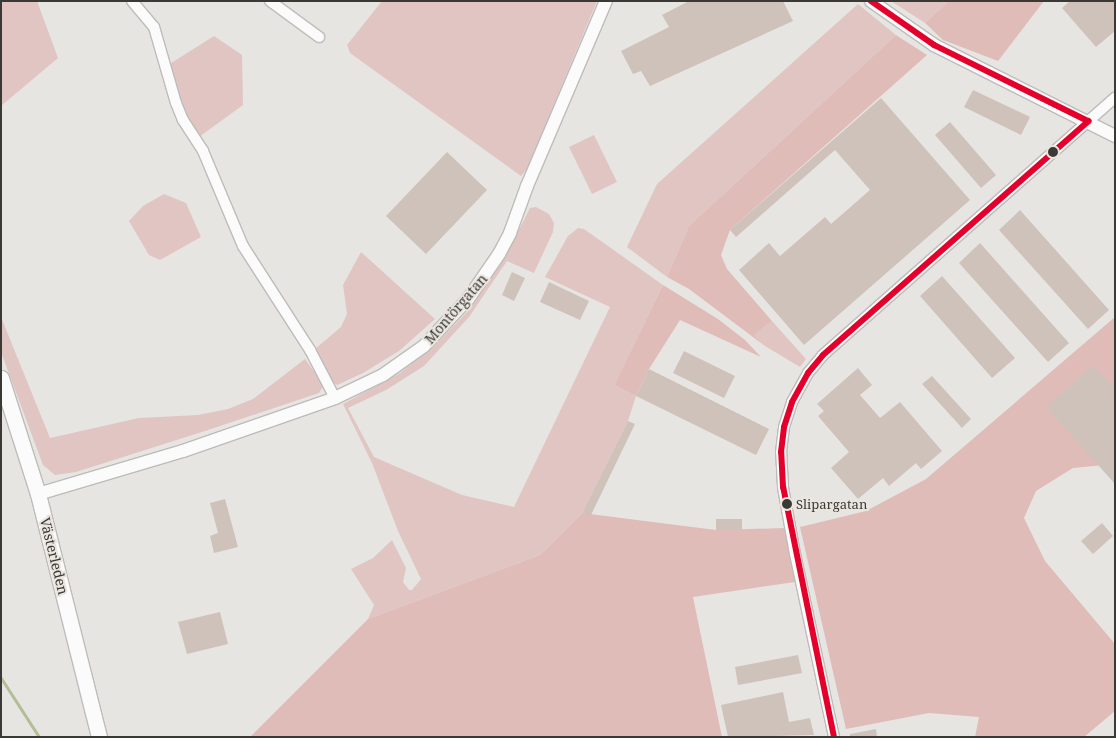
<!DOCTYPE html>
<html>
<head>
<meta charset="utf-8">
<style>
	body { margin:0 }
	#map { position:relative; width:1116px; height:738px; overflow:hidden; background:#e7e5e2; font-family:"Noto Serif",serif }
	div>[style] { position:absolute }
	.green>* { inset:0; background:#e0c5c3 }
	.forest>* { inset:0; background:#e0bcb9 }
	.stream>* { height:3px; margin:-1.5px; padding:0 1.5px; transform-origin:1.5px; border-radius:1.5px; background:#b2be96 }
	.building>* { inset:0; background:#cec2bb }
	.roads { filter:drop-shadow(1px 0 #bebcba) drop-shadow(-1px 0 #bebcba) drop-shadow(0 1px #bebcba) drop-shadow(0 -1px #bebcba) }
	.minor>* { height:10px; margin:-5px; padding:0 5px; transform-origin:5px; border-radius:5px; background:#fbfbfb }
	.tertiary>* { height:12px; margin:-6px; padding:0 6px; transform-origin:6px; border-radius:6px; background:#fbfbfb }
	.secondary>* { height:15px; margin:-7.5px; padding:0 7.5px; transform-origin:7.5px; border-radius:7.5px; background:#fbfbfb }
	.bus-1>* { height:6px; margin:-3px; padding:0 3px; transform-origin:3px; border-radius:3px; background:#e4002b }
	.dots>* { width:14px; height:14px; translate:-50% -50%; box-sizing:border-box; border:2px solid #eae5df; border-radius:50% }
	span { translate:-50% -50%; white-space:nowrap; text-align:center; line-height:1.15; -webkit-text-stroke:4px #eae5df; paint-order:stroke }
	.bus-label { font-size:13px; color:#3b3936 }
	.left { translate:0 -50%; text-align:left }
	.street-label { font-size:14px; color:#3b3936 }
	.frame { position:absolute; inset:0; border:2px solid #3b3936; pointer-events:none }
</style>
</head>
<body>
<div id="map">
	<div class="green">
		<i style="clip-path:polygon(1px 1px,37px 1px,58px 58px,1px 106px)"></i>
		<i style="clip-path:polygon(382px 1px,597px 1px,527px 169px,521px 176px,350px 53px,347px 45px)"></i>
		<i style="clip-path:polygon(891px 1px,949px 1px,925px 23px)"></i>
		<i style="clip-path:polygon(858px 4px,896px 35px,689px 226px,667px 277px,627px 247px,657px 184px)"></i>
		<i style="clip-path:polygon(214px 36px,242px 55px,243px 105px,199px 137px,186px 117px,168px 65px)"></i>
		<i style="clip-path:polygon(594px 135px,617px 182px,592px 194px,569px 147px)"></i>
		<i style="clip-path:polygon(164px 194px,186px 203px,201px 237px,160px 260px,149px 255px,129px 221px,143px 206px)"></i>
		<i style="clip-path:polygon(536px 207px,549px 214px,554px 223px,553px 232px,534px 273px,507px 261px,469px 317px,424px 366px,386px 390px,348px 408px,374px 457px,462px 495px,514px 507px,610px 307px,545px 277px,568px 236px,578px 228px,584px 229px,663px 285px,614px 385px,636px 396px,628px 421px,582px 513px,540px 555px,368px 619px,374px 605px,351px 569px,373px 558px,392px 540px,406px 568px,403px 582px,409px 590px,412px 590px,421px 579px,398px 531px,372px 463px,343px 404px,400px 373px,438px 342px,468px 311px,503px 261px,530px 208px)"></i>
		<i style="clip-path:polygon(361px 252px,435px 319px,399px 351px,363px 373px,337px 385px,331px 381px,315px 349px,341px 327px,347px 314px,343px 285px)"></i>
		<i style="clip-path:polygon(1px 317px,50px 438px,139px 418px,198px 415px,228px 409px,253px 399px,305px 359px,324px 385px,319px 393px,208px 430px,76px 472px,55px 475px,43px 465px,1px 352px)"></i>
		<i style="clip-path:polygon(772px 321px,806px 359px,800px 367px,765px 346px,754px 335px)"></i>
	</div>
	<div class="forest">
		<i style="clip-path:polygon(949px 1px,1044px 1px,998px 61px,943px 40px,925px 23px)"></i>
		<i style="clip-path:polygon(896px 35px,927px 55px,730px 230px,721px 255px,727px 269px,772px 321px,754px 335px,765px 346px,689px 289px,667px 277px,689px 226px)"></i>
		<i style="clip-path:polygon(663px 285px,718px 319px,745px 340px,761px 357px,680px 320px,649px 369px,636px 396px,614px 385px)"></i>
		<i style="clip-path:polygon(1115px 317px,1115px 464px,1073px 468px,1036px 491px,1024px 518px,1045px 561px,1115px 644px,1115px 711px,1084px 737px,975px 737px,979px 717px,929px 713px,846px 729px,800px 527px,866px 511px,926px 479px)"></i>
		<i style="clip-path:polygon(582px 513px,716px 530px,785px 528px,795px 582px,693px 597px,722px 737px,250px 737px,368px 619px,540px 555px)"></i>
	</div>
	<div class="stream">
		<i style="left:1px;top:678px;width:70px;rotate:57.2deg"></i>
	</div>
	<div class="building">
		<i style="clip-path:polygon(689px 1px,783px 1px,793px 21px,650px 86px,641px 71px,633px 74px,621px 51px,669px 27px,662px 15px)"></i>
		<i style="clip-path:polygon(1070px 1px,1115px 1px,1115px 31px,1096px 47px,1062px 8px)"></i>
		<i style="clip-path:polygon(973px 90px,1030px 117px,1021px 135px,964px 107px)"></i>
		<i style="clip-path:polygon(881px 98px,970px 200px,804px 345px,739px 270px,769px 243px,780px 256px,825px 217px,831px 224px,870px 190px,835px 150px,736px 237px,730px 230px)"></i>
		<i style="clip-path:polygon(950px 122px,996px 175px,981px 188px,935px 135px)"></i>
		<i style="clip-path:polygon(447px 152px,487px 190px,426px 254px,386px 216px)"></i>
		<i style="clip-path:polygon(1020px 210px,1109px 310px,1088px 329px,999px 230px)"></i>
		<i style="clip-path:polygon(980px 243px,1069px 343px,1048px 362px,959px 263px)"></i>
		<i style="clip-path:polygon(512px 272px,525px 278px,514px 301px,502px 295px)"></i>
		<i style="clip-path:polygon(942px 276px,1015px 358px,992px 378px,920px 296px)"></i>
		<i style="clip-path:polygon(549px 282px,589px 301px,580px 320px,540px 302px)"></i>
		<i style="clip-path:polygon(684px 351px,735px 376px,724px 398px,673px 373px)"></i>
		<i style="clip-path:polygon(1093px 365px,1115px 389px,1115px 484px,1046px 407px)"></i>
		<i style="clip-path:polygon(858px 368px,872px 385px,860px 395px,880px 418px,900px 402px,942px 451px,921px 469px,916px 463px,889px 486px,883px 478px,858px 499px,831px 468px,849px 452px,818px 416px,824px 411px,817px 404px)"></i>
		<i style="clip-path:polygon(649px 369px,769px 429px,756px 455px,636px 396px)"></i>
		<i style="clip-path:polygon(932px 376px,971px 419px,962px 428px,922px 384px)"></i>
		<i style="clip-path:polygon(628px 421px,635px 424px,591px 515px,582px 513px)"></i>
		<i style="clip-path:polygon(225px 499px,238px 547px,214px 553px,210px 536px,218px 533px,210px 503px)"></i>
		<i style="clip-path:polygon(716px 519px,742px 519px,742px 530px,716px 530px)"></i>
		<i style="clip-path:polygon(1102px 523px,1113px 536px,1093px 554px,1081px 541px)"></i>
		<i style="clip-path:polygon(220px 612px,228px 644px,187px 654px,178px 622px)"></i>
		<i style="clip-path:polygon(798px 655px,802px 673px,738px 685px,735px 667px)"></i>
		<i style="clip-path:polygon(783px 692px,789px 722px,810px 718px,814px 735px,728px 737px,721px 705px)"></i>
		<i style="clip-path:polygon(876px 729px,877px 737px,850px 737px,850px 734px)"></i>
	</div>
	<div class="roads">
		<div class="minor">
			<i style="left:132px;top:1px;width:34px;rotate:50deg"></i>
			<i style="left:154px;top:27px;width:79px;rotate:73.9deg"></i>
			<i style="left:176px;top:103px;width:18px;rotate:68deg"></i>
			<i style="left:183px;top:120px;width:37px;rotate:57deg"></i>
			<i style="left:203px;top:151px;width:103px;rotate:67.2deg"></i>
			<i style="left:243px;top:246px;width:124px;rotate:57.2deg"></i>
			<i style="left:310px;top:350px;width:54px;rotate:62.5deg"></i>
			<i style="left:270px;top:1px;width:61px;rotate:36.3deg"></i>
			<i style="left:834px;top:737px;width:187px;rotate:-102deg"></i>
			<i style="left:795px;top:554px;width:68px;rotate:-100.2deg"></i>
			<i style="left:783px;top:487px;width:35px;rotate:-93deg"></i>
			<i style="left:781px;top:452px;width:25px;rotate:-83deg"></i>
			<i style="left:784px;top:427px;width:26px;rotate:-72deg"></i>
			<i style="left:792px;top:402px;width:33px;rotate:-61deg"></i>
			<i style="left:808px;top:373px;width:23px;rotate:-50deg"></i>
			<i style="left:823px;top:355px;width:389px;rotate:-41.4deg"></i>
		</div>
		<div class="tertiary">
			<i style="left:871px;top:1px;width:77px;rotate:34.9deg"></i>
			<i style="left:934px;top:45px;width:203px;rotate:26.7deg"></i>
			<i style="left:38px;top:494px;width:151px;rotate:-16.5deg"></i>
			<i style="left:183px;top:451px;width:161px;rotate:-19.2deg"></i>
			<i style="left:335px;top:398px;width:53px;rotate:-25.6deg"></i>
			<i style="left:383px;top:375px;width:50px;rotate:-35.3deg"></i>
			<i style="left:424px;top:346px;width:64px;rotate:-46.9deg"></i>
			<i style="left:468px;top:299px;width:55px;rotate:-55.4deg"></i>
			<i style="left:499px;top:254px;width:24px;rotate:-62deg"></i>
			<i style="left:510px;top:233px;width:50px;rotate:-70.1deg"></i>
			<i style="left:527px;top:186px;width:201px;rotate:-66.9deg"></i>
		</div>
		<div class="secondary">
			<i style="left:1px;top:378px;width:122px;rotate:72.3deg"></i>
			<i style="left:38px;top:494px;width:251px;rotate:75.9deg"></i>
		</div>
	</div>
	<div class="bus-1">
		<i style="left:871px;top:1px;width:77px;rotate:34.9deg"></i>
		<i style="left:934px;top:45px;width:172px;rotate:26.3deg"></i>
		<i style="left:834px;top:737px;width:255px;rotate:-101.5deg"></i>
		<i style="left:783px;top:487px;width:35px;rotate:-93deg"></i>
		<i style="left:781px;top:452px;width:25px;rotate:-83deg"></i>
		<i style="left:784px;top:427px;width:26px;rotate:-72deg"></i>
		<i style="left:792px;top:402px;width:33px;rotate:-61deg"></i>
		<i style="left:808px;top:373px;width:23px;rotate:-50deg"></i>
		<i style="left:823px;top:355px;width:354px;rotate:-41.4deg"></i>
	</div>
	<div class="dots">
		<i style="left:1053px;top:152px;background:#3b3936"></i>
		<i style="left:787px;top:504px;background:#3b3936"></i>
	</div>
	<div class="bus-label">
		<span class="left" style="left:796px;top:504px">Slipargatan</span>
	</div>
	<div class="street-label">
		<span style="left:456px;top:309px;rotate:-49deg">Montörgatan</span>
		<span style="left:54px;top:556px;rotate:76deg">Västerleden</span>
	</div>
	<div class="frame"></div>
</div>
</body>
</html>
